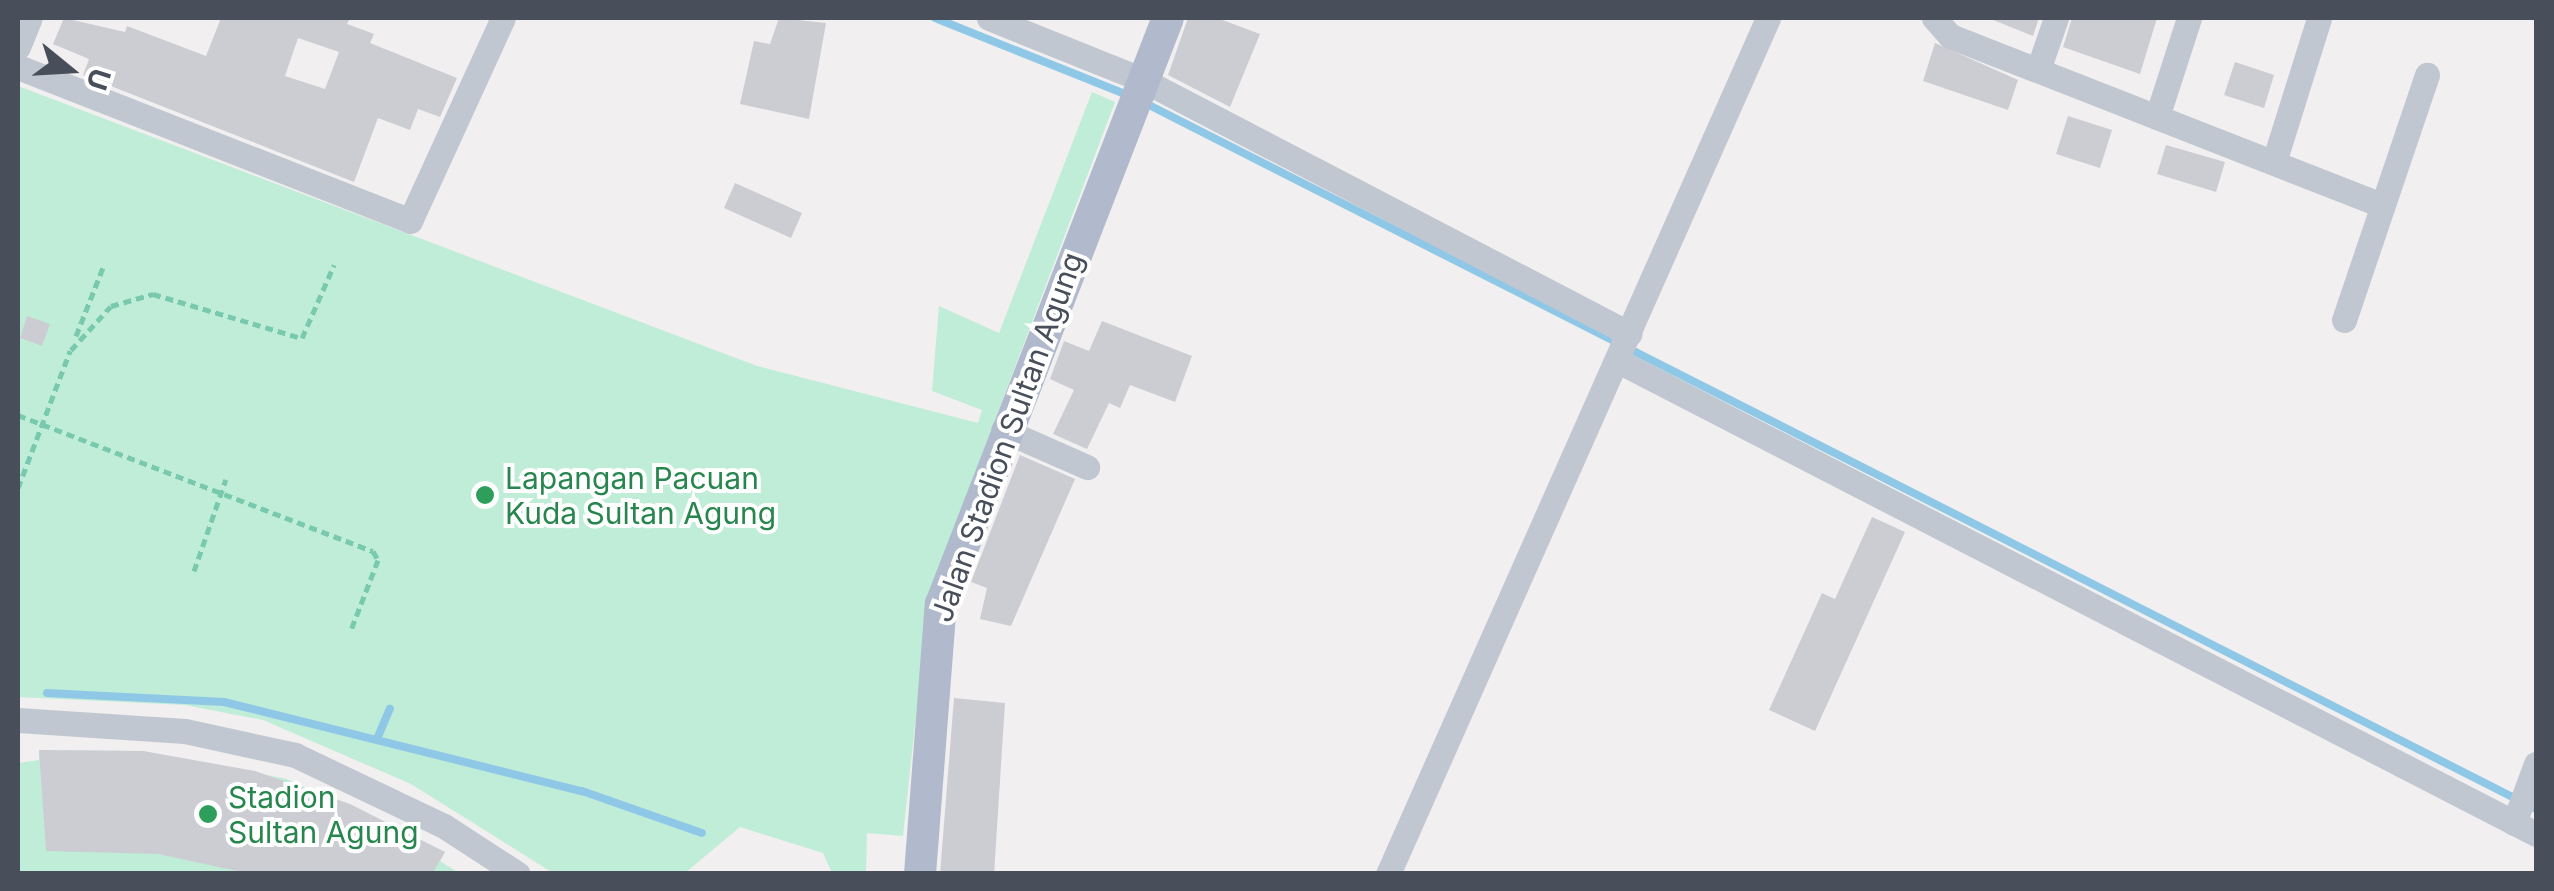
<!DOCTYPE html>
<html>
<head>
<meta charset="utf-8">
<style>
	body { margin:0 }
	#map { position:relative; width:2554px; height:891px; overflow:hidden; background:#f1efef; font-family:Inter,sans-serif }
	div>[style] { position:absolute }
	.green>* { inset:0; background:#c0edd8 }
	.stream>* { height:8px; margin:-4px; padding:0 4px; transform-origin:4px; border-radius:4px; background:#8fc8e7 }
	.building>* { inset:0; background:#cccdd3 }
	.path>* { height:5px; margin-top:-2.5px; transform-origin:0; background:repeating-linear-gradient(90deg,#79c9ae 0 8px,transparent 0 13px) }
	.minor>* { height:25px; margin:-12.5px; padding:0 12.5px; transform-origin:12.5px; border-radius:12.5px; background:#c0c7d0 }
	.major>* { height:32px; margin:-16px; padding:0 16px; transform-origin:16px; border-radius:16px; background:#b0bacc }
	.dots>* { width:28px; height:28px; translate:-50% -50%; box-sizing:border-box; border:5px solid #fff; border-radius:50% }
	span { translate:-50% -50%; white-space:nowrap; text-align:center; line-height:1.15; -webkit-text-stroke:8px #fff; paint-order:stroke }
	.street-label { font-size:30px; color:#484f5b }
	.leisure-label { font-size:30px; color:#27864d }
	.left { translate:0 -50%; text-align:left }
	.frame { position:absolute; inset:0; border:20px solid #484f5b; pointer-events:none }
	.north { position:absolute; left:20px; top:20px; width:100px; height:100px; -webkit-text-stroke:8px #fff; paint-order:stroke; rotate:108deg; font-size:28px; font-weight:700; line-height:40px; text-align:center; color:#484f5b }
	.north::after { content:''; display:block; margin:auto; width:35px; height:45px; background:#484f5b; clip-path:polygon(50% 0,100% 100%,50% 72%,0 100%) }
</style>
</head>
<body>
<div id="map">
	<div class="green">
		<i style="clip-path:polygon(18px 86px,757px 366px,978px 423px,982px 410px,932px 391px,939px 306px,999px 333px,1092px 92px,1115px 102px,929px 595px,903px 836px,867px 833px,866px 873px,832px 873px,823px 853px,740px 827px,685px 873px,553px 873px,411px 784px,263px 720px,185px 705px,18px 697px)"></i>
		<i style="clip-path:polygon(39px 750px,143px 751px,287px 779px,445px 852px,440px 861px,459px 873px,18px 873px,18px 763px,39px 760px)"></i>
	</div>
	<div class="stream">
		<i style="left:935px;top:18px;width:208px;rotate:21.8deg"></i>
		<i style="left:1145px;top:103px;width:1560px;rotate:26.91deg"></i>
		<i style="left:47px;top:693px;width:177px;rotate:2.9deg"></i>
		<i style="left:224px;top:702px;width:369px;rotate:14deg"></i>
		<i style="left:582px;top:791px;width:127px;rotate:19.3deg"></i>
		<i style="left:377px;top:739px;width:33px;rotate:-67deg"></i>
	</div>
	<div class="building">
		<i style="clip-path:polygon(evenodd,64px 18px,125px 32px,127px 26px,206px 56px,221px 18px,350px 18px,347px 24px,374px 34px,370px 43px,457px 78px,440px 117px,418px 109px,410px 130px,378px 118px,354px 182px,83px 75px,89px 59px,53px 44px,64px 18px,298px 38px,339px 52px,325px 89px,285px 76px,298px 38px)"></i>
		<i style="clip-path:polygon(779px 18px,826px 23px,809px 119px,740px 104px,754px 41px,770px 44px)"></i>
		<i style="clip-path:polygon(1188px 18px,1217px 18px,1260px 34px,1230px 107px,1168px 75px)"></i>
		<i style="clip-path:polygon(1988px 18px,2039px 18px,2033px 36px)"></i>
		<i style="clip-path:polygon(2072px 18px,2157px 18px,2140px 74px,2063px 47px)"></i>
		<i style="clip-path:polygon(1935px 43px,2018px 80px,2008px 110px,1923px 81px)"></i>
		<i style="clip-path:polygon(2235px 62px,2274px 75px,2264px 108px,2224px 95px)"></i>
		<i style="clip-path:polygon(2068px 116px,2112px 130px,2100px 168px,2056px 154px)"></i>
		<i style="clip-path:polygon(2166px 145px,2225px 162px,2216px 192px,2157px 174px)"></i>
		<i style="clip-path:polygon(735px 183px,802px 213px,791px 238px,724px 208px)"></i>
		<i style="clip-path:polygon(27px 316px,50px 324px,42px 346px,20px 338px)"></i>
		<i style="clip-path:polygon(1102px 321px,1192px 356px,1175px 402px,1130px 385px,1120px 408px,1109px 403px,1087px 449px,1053px 434px,1074px 390px,1050px 379px,1064px 341px,1089px 351px)"></i>
		<i style="clip-path:polygon(1020px 455px,1075px 479px,1011px 626px,980px 619px,987px 588px,971px 582px)"></i>
		<i style="clip-path:polygon(1872px 517px,1905px 532px,1815px 731px,1769px 710px,1822px 593px,1835px 599px)"></i>
		<i style="clip-path:polygon(954px 698px,1005px 703px,994px 874px,940px 874px)"></i>
		<i style="clip-path:polygon(39px 750px,143px 751px,255px 771px,350px 804px,445px 852px,432px 874px,251px 874px,158px 854px,46px 851px)"></i>
	</div>
	<div class="path">
		<i style="left:76px;top:336px;width:76px;rotate:-68.5deg"></i>
		<i style="left:71px;top:350px;width:59px;rotate:-47.7deg"></i>
		<i style="left:111px;top:306px;width:44px;rotate:-15.9deg"></i>
		<i style="left:153px;top:294px;width:155px;rotate:16.5deg"></i>
		<i style="left:302px;top:338px;width:80px;rotate:-66.3deg"></i>
		<i style="left:18px;top:415px;width:380px;rotate:21deg"></i>
		<i style="left:373px;top:551px;width:10px;rotate:61deg"></i>
		<i style="left:378px;top:560px;width:75px;rotate:111.1deg"></i>
		<i style="left:18px;top:488px;width:147px;rotate:-69.2deg"></i>
		<i style="left:194px;top:571px;width:97px;rotate:-70.8deg"></i>
	</div>
	<div class="minor">
		<i style="left:989px;top:18px;width:164px;rotate:21.9deg"></i>
		<i style="left:1141px;top:79px;width:551px;rotate:27.54deg"></i>
		<i style="left:1934px;top:18px;width:24px;rotate:48deg"></i>
		<i style="left:1950px;top:36px;width:461px;rotate:21.4deg"></i>
		<i style="left:18px;top:47px;width:31px;rotate:-68deg"></i>
		<i style="left:18px;top:67px;width:421px;rotate:21.4deg"></i>
		<i style="left:410px;top:221px;width:223px;rotate:-65.4deg"></i>
		<i style="left:2038px;top:70px;width:55px;rotate:-70.9deg"></i>
		<i style="left:2157px;top:117px;width:104px;rotate:-72.1deg"></i>
		<i style="left:2274px;top:162px;width:151px;rotate:-72.6deg"></i>
		<i style="left:2344px;top:320px;width:259px;rotate:-71.3deg"></i>
		<i style="left:1618px;top:361px;width:1033px;rotate:27.26deg"></i>
		<i style="left:1003px;top:430px;width:92px;rotate:23.8deg"></i>
		<i style="left:18px;top:720px;width:167px;rotate:3.8deg"></i>
		<i style="left:185px;top:731px;width:113px;rotate:12.3deg"></i>
		<i style="left:295px;top:755px;width:165px;rotate:25.5deg"></i>
		<i style="left:444px;top:826px;width:88px;rotate:33deg"></i>
		<i style="left:2514px;top:823px;width:63px;rotate:-69.6deg"></i>
		<i style="left:1388px;top:874px;width:937px;rotate:-66.06deg"></i>
	</div>
	<div class="major">
		<i style="left:920px;top:874px;width:271px;rotate:-85.6deg"></i>
		<i style="left:941px;top:604px;width:628px;rotate:-68.83deg"></i>
	</div>
	<div class="dots">
		<i style="left:485px;top:495px;background:#2e9e5b"></i>
		<i style="left:208px;top:814px;background:#2e9e5b"></i>
	</div>
	<div class="street-label">
		<span style="left:1007px;top:437px;rotate:-70deg">Jalan Stadion Sultan Agung</span>
	</div>
	<div class="leisure-label">
		<span class="left" style="left:505px;top:495px">Lapangan Pacuan<br>Kuda Sultan Agung</span>
		<span class="left" style="left:228px;top:814px">Stadion<br>Sultan Agung</span>
	</div>
	<div class="frame"></div>
	<div class="north">U</div>
</div>
</body>
</html>
